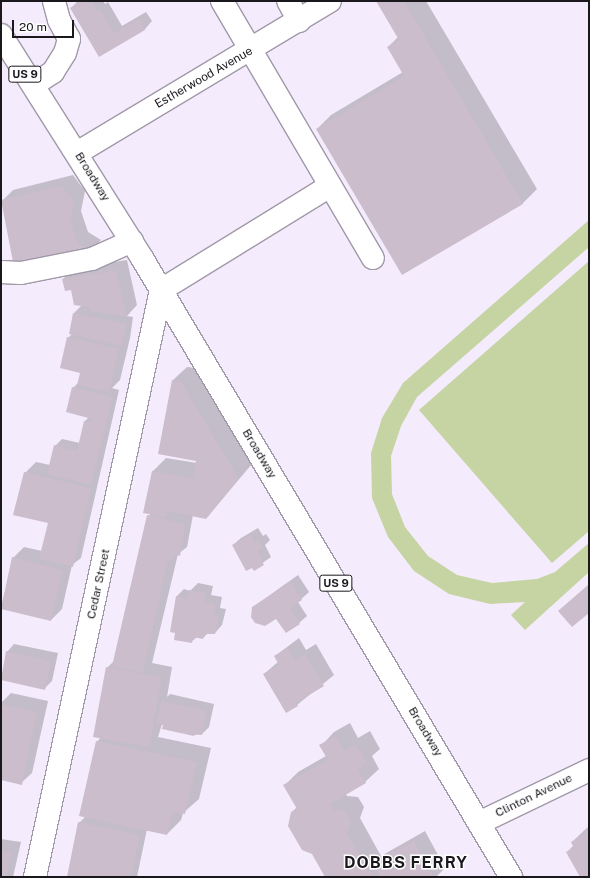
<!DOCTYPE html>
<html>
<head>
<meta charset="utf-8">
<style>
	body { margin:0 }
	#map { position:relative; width:590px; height:878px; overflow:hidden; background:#f4ebfc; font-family:"Public Sans",sans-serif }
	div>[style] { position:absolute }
	.green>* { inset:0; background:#c5d4a2 }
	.shadow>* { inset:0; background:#0003 }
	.building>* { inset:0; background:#cbbdcb }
	.roads { filter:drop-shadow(1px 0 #a198a8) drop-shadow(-1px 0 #a198a8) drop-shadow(0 1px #a198a8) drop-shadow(0 -1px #a198a8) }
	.minor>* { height:22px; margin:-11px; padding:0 11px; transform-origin:11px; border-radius:11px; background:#fff }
	.major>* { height:22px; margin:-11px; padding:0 11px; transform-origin:11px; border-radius:11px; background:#fff }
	span { translate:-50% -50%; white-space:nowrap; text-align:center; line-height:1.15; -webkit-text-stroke:3px #fff; paint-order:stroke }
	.shield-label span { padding:1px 3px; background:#fff; border:1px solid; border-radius:3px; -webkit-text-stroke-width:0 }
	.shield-label { font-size:11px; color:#1a171d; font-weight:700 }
	.street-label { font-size:12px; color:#1a171d }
	.district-label { font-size:16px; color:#1a171d; font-weight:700; letter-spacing:1px }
	.frame { position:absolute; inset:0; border:2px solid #1a171d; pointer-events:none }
	.scale { position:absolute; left:12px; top:20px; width:62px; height:18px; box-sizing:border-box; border:2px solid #1a171d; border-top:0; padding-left:5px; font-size:12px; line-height:14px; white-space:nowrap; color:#1a171d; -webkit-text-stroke:3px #fff; paint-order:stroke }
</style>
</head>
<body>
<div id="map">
	<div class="green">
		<i style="clip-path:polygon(589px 220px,589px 247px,417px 397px,401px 426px,391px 456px,392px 494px,405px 527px,428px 556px,457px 575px,492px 583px,537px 579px,555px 572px,589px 543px,589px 572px,525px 630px,511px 615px,525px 602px,490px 604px,449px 594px,414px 571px,388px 537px,372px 498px,371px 453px,382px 418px,403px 383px)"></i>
		<i style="clip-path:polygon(589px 261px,589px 531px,552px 563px,419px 410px)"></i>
	</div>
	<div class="shadow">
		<i style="clip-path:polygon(78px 1px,103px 1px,105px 4px,108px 2px,122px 26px,146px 12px,152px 21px,145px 29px,99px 56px,71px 8px)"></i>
		<i style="clip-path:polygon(377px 1px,426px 1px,537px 189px,523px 203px,402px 274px,317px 129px,331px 115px,403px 72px,388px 47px,398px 37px)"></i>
		<i style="clip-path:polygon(73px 175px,85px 191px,81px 211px,88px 232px,101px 240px,91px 251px,15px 266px,2px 201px,13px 190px)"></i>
		<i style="clip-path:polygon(127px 260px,137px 305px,127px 316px,133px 317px,130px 338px,120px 380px,112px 388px,119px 390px,81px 558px,72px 565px,62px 609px,51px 620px,1px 608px,13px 558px,24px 547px,42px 551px,49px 524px,25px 473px,36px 462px,50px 465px,55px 446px,62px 439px,80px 443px,85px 421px,89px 417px,73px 388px,79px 382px,81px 372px,68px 338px,72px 334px,74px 313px,82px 305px,63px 279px,74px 268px)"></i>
		<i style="clip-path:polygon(187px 367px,195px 368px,252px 464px,206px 518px,193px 515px,187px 547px,178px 554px,152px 663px,172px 667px,167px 697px,170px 694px,214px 704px,209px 727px,202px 734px,194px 735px,162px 724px,158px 737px,211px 748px,199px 799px,183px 813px,181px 820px,167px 834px,147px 829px,137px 877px,68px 877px,79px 823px,85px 817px,97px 742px,101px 737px,107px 668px,115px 660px,150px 513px,152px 472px,166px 458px,197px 463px,173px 380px)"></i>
		<i style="clip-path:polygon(258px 528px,263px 536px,266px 534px,270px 540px,265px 545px,271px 557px,254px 569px,233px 545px,241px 538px)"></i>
		<i style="clip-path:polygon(298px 575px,309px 592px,298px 602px,307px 616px,299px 623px,253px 607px)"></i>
		<i style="clip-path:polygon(198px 583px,213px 586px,211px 595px,222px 597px,220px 608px,226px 609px,222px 625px,215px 633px,208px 633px,203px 638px,197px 637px,191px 642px,176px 597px,184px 589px,190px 591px)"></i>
		<i style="clip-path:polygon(589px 585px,589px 611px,572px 626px,567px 604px)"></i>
		<i style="clip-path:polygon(299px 638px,306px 650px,316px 644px,334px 675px,297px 705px,264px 674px,278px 662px,275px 656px)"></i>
		<i style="clip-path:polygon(14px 644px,58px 653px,52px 681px,45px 688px,7px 652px)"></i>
		<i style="clip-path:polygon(11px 693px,48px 701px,32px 773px,21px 783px,1px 779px,1px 703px)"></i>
		<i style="clip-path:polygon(350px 723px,358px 738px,370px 731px,380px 749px,372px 756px,379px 769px,365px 782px,346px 794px,347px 796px,358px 797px,364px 807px,360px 818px,381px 856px,425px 831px,445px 868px,436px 877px,327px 877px,292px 812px,297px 807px,285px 785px,298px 772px,326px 756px,321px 746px,334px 732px)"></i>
		<i style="clip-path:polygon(589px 826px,589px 877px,581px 877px,567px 852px,574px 845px,572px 842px)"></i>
		<i style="clip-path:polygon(1px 839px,21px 842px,13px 877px,1px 877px)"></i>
	</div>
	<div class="building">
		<i style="clip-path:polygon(81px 1px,91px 1px,97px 11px,100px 9px,114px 33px,139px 19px,145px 30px,99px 57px,70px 8px)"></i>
		<i style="clip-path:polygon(376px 1px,404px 1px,523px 204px,402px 275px,316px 129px,404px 76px,387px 47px,399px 40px)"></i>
		<i style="clip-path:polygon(62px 186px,74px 202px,71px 223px,78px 243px,91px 252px,14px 267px,1px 200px)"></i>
		<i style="clip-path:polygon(116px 270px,127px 317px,91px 311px,89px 307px,74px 305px,71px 290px,65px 291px,62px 279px)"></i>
		<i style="clip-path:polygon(73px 313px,127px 324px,122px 346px,69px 334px)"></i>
		<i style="clip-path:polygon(67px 337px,119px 349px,109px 392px,77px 385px,80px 373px,60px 368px)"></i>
		<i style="clip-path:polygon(172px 380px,181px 382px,239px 479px,206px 519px,167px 511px,166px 517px,143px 513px,152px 471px,193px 479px,196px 461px,158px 454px)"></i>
		<i style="clip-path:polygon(72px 387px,113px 397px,91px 485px,47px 474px,54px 445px,77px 451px,84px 421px,91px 422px,92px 419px,66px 412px)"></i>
		<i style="clip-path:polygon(24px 472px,91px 488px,73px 567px,39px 559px,48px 523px,13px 515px)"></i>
		<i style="clip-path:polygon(147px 515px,185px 524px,180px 556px,174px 554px,172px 561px,168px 560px,143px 673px,112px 666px)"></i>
		<i style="clip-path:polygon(251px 535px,255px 543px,259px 541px,263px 548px,257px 551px,264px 565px,254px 571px,252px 568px,246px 571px,232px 545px)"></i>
		<i style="clip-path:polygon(12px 557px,63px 570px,51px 621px,1px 609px)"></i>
		<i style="clip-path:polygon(291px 582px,302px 600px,290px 608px,300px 624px,286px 633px,276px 619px,265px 626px,255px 623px,251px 617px,252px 607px)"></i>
		<i style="clip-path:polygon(588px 585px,589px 613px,572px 627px,558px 611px)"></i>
		<i style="clip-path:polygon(189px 590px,206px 593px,204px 602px,215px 604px,214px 615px,219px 616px,215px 634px,204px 634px,203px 639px,193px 637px,192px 643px,174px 640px,175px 633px,170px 632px,176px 596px,187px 599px)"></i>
		<i style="clip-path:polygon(288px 648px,295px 660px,305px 654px,324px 686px,296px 703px,298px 706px,286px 713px,263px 674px,279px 665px,274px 656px)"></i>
		<i style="clip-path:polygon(6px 651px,51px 661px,45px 690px,1px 680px)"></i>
		<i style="clip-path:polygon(106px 667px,162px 677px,149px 747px,93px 737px)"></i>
		<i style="clip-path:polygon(162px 701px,207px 711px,202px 735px,195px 734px,194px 736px,162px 729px,163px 725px,156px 723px)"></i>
		<i style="clip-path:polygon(1px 704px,37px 712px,22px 785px,1px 780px)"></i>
		<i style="clip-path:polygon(336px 736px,344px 751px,356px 744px,367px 763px,358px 769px,366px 783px,330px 804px,334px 810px,344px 810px,351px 821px,349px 830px,346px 832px,372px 877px,325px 877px,312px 854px,302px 850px,288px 826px,291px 812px,297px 809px,283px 785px,328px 760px,319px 745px)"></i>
		<i style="clip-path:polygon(96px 741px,197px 762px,185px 814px,173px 812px,167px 835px,79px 816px)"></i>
		<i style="clip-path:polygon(78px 822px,140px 835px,131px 877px,67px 877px)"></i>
		<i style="clip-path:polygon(589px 828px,589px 877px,580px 877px,566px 852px,574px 848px,571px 842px,585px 834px,583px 831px)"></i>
		<i style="clip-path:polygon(414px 841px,433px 877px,374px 877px,379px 874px,373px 863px)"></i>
		<i style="clip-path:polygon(1px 851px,11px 852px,7px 877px,1px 877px)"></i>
	</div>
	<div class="roads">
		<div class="minor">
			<i style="left:222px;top:1px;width:298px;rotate:59.6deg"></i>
			<i style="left:288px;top:1px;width:23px;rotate:61deg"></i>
			<i style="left:33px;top:85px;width:24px;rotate:-33deg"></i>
			<i style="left:53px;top:72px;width:22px;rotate:-58deg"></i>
			<i style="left:65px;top:53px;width:15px;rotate:-74deg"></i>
			<i style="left:69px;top:39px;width:21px;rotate:-118deg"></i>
			<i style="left:59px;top:20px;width:20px;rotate:-105deg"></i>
			<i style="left:77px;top:153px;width:295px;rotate:-31deg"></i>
			<i style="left:1px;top:272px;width:20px;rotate:3deg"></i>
			<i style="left:21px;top:273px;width:72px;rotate:-11.2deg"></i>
			<i style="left:92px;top:259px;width:44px;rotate:-24.2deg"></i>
			<i style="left:479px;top:823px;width:122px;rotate:-25.7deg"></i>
			<i style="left:35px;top:877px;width:600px;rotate:-77.89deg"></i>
			<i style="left:161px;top:290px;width:198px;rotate:-31.6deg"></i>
		</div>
		<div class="major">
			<i style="left:1px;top:35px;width:264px;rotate:57.7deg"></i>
			<i style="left:142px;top:258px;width:721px;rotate:59.2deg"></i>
		</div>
	</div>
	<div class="shield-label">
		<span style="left:25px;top:74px">US 9</span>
		<span style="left:336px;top:583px">US 9</span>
	</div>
	<div class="street-label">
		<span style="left:204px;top:78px;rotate:-30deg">Estherwood Avenue</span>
		<span style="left:92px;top:177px;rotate:58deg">Broadway</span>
		<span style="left:259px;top:454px;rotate:59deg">Broadway</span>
		<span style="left:99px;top:584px;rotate:-78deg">Cedar Street</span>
		<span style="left:425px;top:732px;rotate:59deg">Broadway</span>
		<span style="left:534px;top:796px;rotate:-26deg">Clinton Avenue</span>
	</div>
	<div class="district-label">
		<span style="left:406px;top:863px">DOBBS FERRY</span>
	</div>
	<div class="frame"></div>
	<div class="scale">20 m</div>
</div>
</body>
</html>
